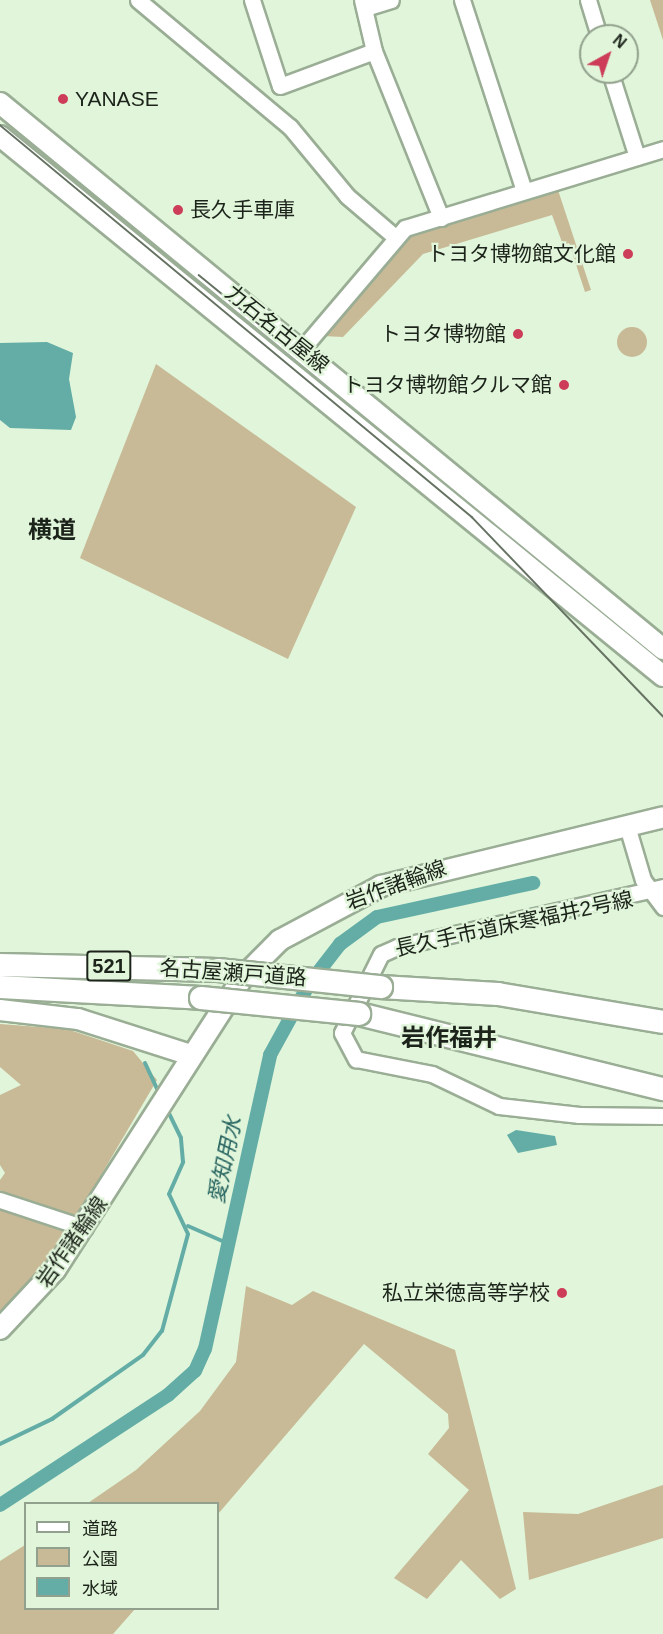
<!DOCTYPE html>
<html>
<head>
<meta charset="utf-8">
<style>
	body { margin:0 }
	#map { position:relative; width:663px; height:1634px; overflow:hidden; background:#e0f5da; font-family:Arial,"Noto Sans JP",sans-serif }
	div>[style] { position:absolute }
	.green>* { inset:0; background:#c8ba96 }
	.round { border-radius:50% }
	.water>* { inset:0; background:#63ada6 }
	.stream>* { height:4px; margin:-2px; padding:0 2px; transform-origin:2px; border-radius:2px; background:#63ada6 }
	.canal>* { height:14px; margin:-7px; padding:0 7px; transform-origin:7px; border-radius:7px; background:#63ada6 }
	.roads { filter:drop-shadow(2px 0 #9aad95) drop-shadow(-2px 0 #9aad95) drop-shadow(0 2px #9aad95) drop-shadow(0 -2px #9aad95) }
	.minor>* { height:15px; margin:-7.5px; padding:0 7.5px; transform-origin:7.5px; border-radius:7.5px; background:#fff }
	.major>* { height:20px; margin:-10px; padding:0 10px; transform-origin:10px; border-radius:10px; background:#fff }
	.highway>* { height:22px; margin:-11px; padding:0 11px; transform-origin:11px; border-radius:11px; background:#fff }
	.tram>* { height:1.5px; margin:-0.75px; padding:0 0.75px; transform-origin:0.75px; border-radius:0.75px; background:#657262 }
	.bridges { filter:drop-shadow(2px 0 #9aad95) drop-shadow(-2px 0 #9aad95) drop-shadow(0 2px #9aad95) drop-shadow(0 -2px #9aad95) }
	.highway-bridge>* { height:22px; margin:-11px; padding:0 11px; transform-origin:11px; border-radius:11px; background:#fff }
	.dots>* { width:16px; height:16px; translate:-50% -50%; box-sizing:border-box; border:3px solid #e0f5da; border-radius:50% }
	span { translate:-50% -50%; white-space:nowrap; text-align:center; line-height:1.15; -webkit-text-stroke:4.5px #e0f5da; paint-order:stroke }
	.shield-label span { padding:2px 4px; background:#e0f5da; border:2px solid; border-radius:4px; -webkit-text-stroke-width:0 }
	.shield-label { font-size:20px; color:#1c231a; font-weight:700 }
	.poi-label { font-size:21px; color:#1c231a }
	.left { translate:0 -50%; text-align:left }
	.right { translate:-100% -50%; text-align:right }
	.street-label { font-size:21px; color:#1c231a }
	.water-label { font-size:22px; color:#26635f; font-style:italic }
	.quarter-label { font-size:24px; color:#1c231a; font-weight:700 }
	.legend { position:absolute; left:24px; top:1502px; width:195px; height:108px; box-sizing:border-box; background:#e0f5da; border:2px solid #92a18d; margin:0; padding:8px 10px; list-style:none; font-size:18px; color:#1c231a }
	.legend li { display:flex; align-items:center; gap:12px; height:30px }
	.legend b { width:30px; border:2px solid #92a18d }
	.north { position:absolute; left:579px; top:24px; width:60px; height:60px; box-sizing:border-box; background:#e0f5da; border:2px solid #92a18d; border-radius:50%; rotate:40deg; font-size:16px; font-weight:700; line-height:24px; text-align:center; color:#1c231a }
	.north::after { content:''; display:block; margin:auto; width:21px; height:27px; background:#cd3d59; clip-path:polygon(50% 0,100% 100%,50% 72%,0 100%) }
</style>
</head>
<body>
<div id="map">
	<div class="green">
		<i style="clip-path:polygon(650px 0,663px 0,663px 40px)"></i>
		<i style="clip-path:polygon(558px 190px,591px 290px,585px 292px,569px 243px,563px 245px,552px 215px,423px 254px,343px 337px,323px 336px,410px 236px)"></i>
		<i class="round" style="left:617px;top:327px;width:30px;height:30px"></i>
		<i style="clip-path:polygon(156px 364px,356px 507px,288px 659px,80px 558px)"></i>
		<i style="clip-path:polygon(0 1024px,67px 1029px,133px 1051px,157px 1080px,44px 1272px,0 1316px,0 1180px,5px 1173px,0 1165px,0 1095px,21px 1085px,0 1067px)"></i>
		<i style="clip-path:polygon(246px 1286px,292px 1305px,313px 1291px,455px 1350px,516px 1589px,500px 1599px,461px 1560px,427px 1599px,394px 1578px,469px 1490px,428px 1454px,449px 1428px,448px 1414px,364px 1344px,218px 1514px,218px 1504px,88px 1503px,136px 1470px,200px 1411px,236px 1362px)"></i>
		<i style="clip-path:polygon(663px 1485px,663px 1538px,529px 1580px,523px 1512px,578px 1514px)"></i>
		<i style="clip-path:polygon(25px 1545px,26px 1608px,135px 1609px,113px 1634px,0 1634px,0 1561px)"></i>
	</div>
	<div class="water">
		<i style="clip-path:polygon(47px 342px,73px 353px,69px 379px,76px 417px,71px 430px,10px 428px,0 420px,0 343px)"></i>
		<i style="clip-path:polygon(516px 1130px,555px 1136px,557px 1145px,518px 1153px,507px 1135px)"></i>
	</div>
	<div class="stream">
		<i style="left:145px;top:1063px;width:35px;rotate:65deg"></i>
		<i style="left:188px;top:1226px;width:43px;rotate:23.6deg"></i>
		<i style="left:0;top:1444px;width:58px;rotate:-25.7deg"></i>
		<i style="left:52px;top:1419px;width:111px;rotate:-35.1deg"></i>
		<i style="left:143px;top:1355px;width:31px;rotate:-52deg"></i>
		<i style="left:162px;top:1331px;width:100px;rotate:-75deg"></i>
		<i style="left:188px;top:1234px;width:44px;rotate:-115.4deg"></i>
		<i style="left:169px;top:1194px;width:35px;rotate:-66deg"></i>
		<i style="left:183px;top:1162px;width:24px;rotate:-95deg"></i>
		<i style="left:181px;top:1138px;width:34px;rotate:-116deg"></i>
	</div>
	<div class="canal">
		<i style="left:0;top:1505px;width:201px;rotate:-33.2deg"></i>
		<i style="left:168px;top:1395px;width:36px;rotate:-42deg"></i>
		<i style="left:195px;top:1371px;width:24px;rotate:-66deg"></i>
		<i style="left:205px;top:1349px;width:301px;rotate:-77.5deg"></i>
		<i style="left:270px;top:1055px;width:81px;rotate:-61.2deg"></i>
		<i style="left:309px;top:984px;width:51px;rotate:-52.2deg"></i>
		<i style="left:340px;top:944px;width:46px;rotate:-36.1deg"></i>
		<i style="left:377px;top:917px;width:160px;rotate:-12.3deg"></i>
	</div>
	<div class="roads">
		<div class="minor">
			<i style="left:138px;top:0;width:198px;rotate:39.9deg"></i>
			<i style="left:290px;top:127px;width:89px;rotate:50.4deg"></i>
			<i style="left:347px;top:196px;width:63px;rotate:40.5deg"></i>
			<i style="left:252px;top:0;width:90px;rotate:72deg"></i>
			<i style="left:280px;top:86px;width:100px;rotate:-20.4deg"></i>
			<i style="left:374px;top:51px;width:52px;rotate:-103.2deg"></i>
			<i style="left:462px;top:0;width:201px;rotate:72deg"></i>
			<i style="left:588px;top:0;width:38px;rotate:73deg"></i>
			<i style="left:365px;top:8px;width:27px;rotate:-17deg"></i>
			<i style="left:374px;top:51px;width:180px;rotate:68.1deg"></i>
			<i style="left:610px;top:72px;width:89px;rotate:72.4deg"></i>
			<i style="left:302px;top:349px;width:159px;rotate:-49.6deg"></i>
			<i style="left:405px;top:228px;width:270px;rotate:-17deg"></i>
			<i style="left:627px;top:826px;width:56px;rotate:73.5deg"></i>
			<i style="left:643px;top:880px;width:34px;rotate:53deg"></i>
			<i style="left:663px;top:887px;width:273px;rotate:167.3deg"></i>
			<i style="left:397px;top:947px;width:17px;rotate:156deg"></i>
			<i style="left:381px;top:954px;width:88px;rotate:116.3deg"></i>
			<i style="left:342px;top:1033px;width:30px;rotate:62deg"></i>
			<i style="left:356px;top:1059px;width:77px;rotate:11.2deg"></i>
			<i style="left:432px;top:1074px;width:74px;rotate:25.5deg"></i>
			<i style="left:499px;top:1106px;width:81px;rotate:6.4deg"></i>
			<i style="left:579px;top:1115px;width:84px;rotate:0.7deg"></i>
			<i style="left:0;top:1200px;width:89px;rotate:18.2deg"></i>
		</div>
		<div class="major">
			<i style="left:0;top:103px;width:859px;rotate:39.47deg"></i>
			<i style="left:0;top:136px;width:855px;rotate:39.16deg"></i>
			<i style="left:0;top:1010px;width:79px;rotate:6.6deg"></i>
			<i style="left:78px;top:1019px;width:119px;rotate:17.7deg"></i>
			<i style="left:0;top:1329px;width:81px;rotate:-47deg"></i>
			<i style="left:55px;top:1270px;width:350px;rotate:-57.3deg"></i>
			<i style="left:244px;top:976px;width:51px;rotate:-45deg"></i>
			<i style="left:280px;top:940px;width:115px;rotate:-28.1deg"></i>
			<i style="left:381px;top:886px;width:290px;rotate:-13.7deg"></i>
		</div>
		<div class="highway">
			<i style="left:0;top:965px;width:218px;rotate:1.3deg"></i>
			<i style="left:0;top:987px;width:201px;rotate:3.1deg"></i>
			<i style="left:381px;top:987px;width:117px;rotate:3.4deg"></i>
			<i style="left:498px;top:994px;width:167px;rotate:9.6deg"></i>
			<i style="left:359px;top:1014px;width:313px;rotate:13.9deg"></i>
		</div>
	</div>
	<div class="tram">
		<i style="left:0;top:125px;width:614px;rotate:39.71deg"></i>
		<i style="left:472px;top:517px;width:276px;rotate:46.2deg"></i>
		<i style="left:199px;top:275px;width:107px;rotate:39.3deg"></i>
	</div>
	<div class="bridges">
		<div class="highway-bridge">
			<i style="left:218px;top:970px;width:164px;rotate:6deg"></i>
			<i style="left:201px;top:998px;width:159px;rotate:5.8deg"></i>
		</div>
	</div>
	<div class="dots">
		<i style="left:63px;top:99px;background:#cd3d59"></i>
		<i style="left:178px;top:210px;background:#cd3d59"></i>
		<i style="left:628px;top:254px;background:#cd3d59"></i>
		<i style="left:518px;top:334px;background:#cd3d59"></i>
		<i style="left:564px;top:385px;background:#cd3d59"></i>
		<i style="left:562px;top:1293px;background:#cd3d59"></i>
	</div>
	<div class="shield-label">
		<span style="left:109px;top:966px">521</span>
	</div>
	<div class="poi-label">
		<span class="left" style="left:75px;top:99px">YANASE</span>
		<span class="left" style="left:190px;top:210px">長久手車庫</span>
		<span class="right" style="left:616px;top:254px">トヨタ博物館文化館</span>
		<span class="right" style="left:506px;top:334px">トヨタ博物館</span>
		<span class="right" style="left:552px;top:385px">トヨタ博物館クルマ館</span>
		<span class="right" style="left:550px;top:1293px">私立栄徳高等学校</span>
	</div>
	<div class="street-label">
		<span style="left:277px;top:329px;rotate:39deg">力石名古屋線</span>
		<span style="left:396px;top:885px;rotate:-20deg">岩作諸輪線</span>
		<span style="left:514px;top:924px;rotate:-12deg">長久手市道床寒福井2号線</span>
		<span style="left:233px;top:973px;rotate:4deg">名古屋瀬戸道路</span>
		<span style="left:72px;top:1242px;rotate:-55deg">岩作諸輪線</span>
	</div>
	<div class="water-label">
		<span style="left:225px;top:1160px;rotate:-78deg">愛知用水</span>
	</div>
	<div class="quarter-label">
		<span style="left:52px;top:530px">横道</span>
		<span style="left:449px;top:1038px">岩作福井</span>
	</div>
	<ul class="legend">
	<li><b style="height:8px;background:#fff"></b>道路</li>
	<li><b style="height:16px;background:#c8ba96"></b>公園</li>
	<li><b style="height:16px;background:#63ada6"></b>水域</li>
	</ul>
	<div class="north">N</div>
</div>
</body>
</html>
